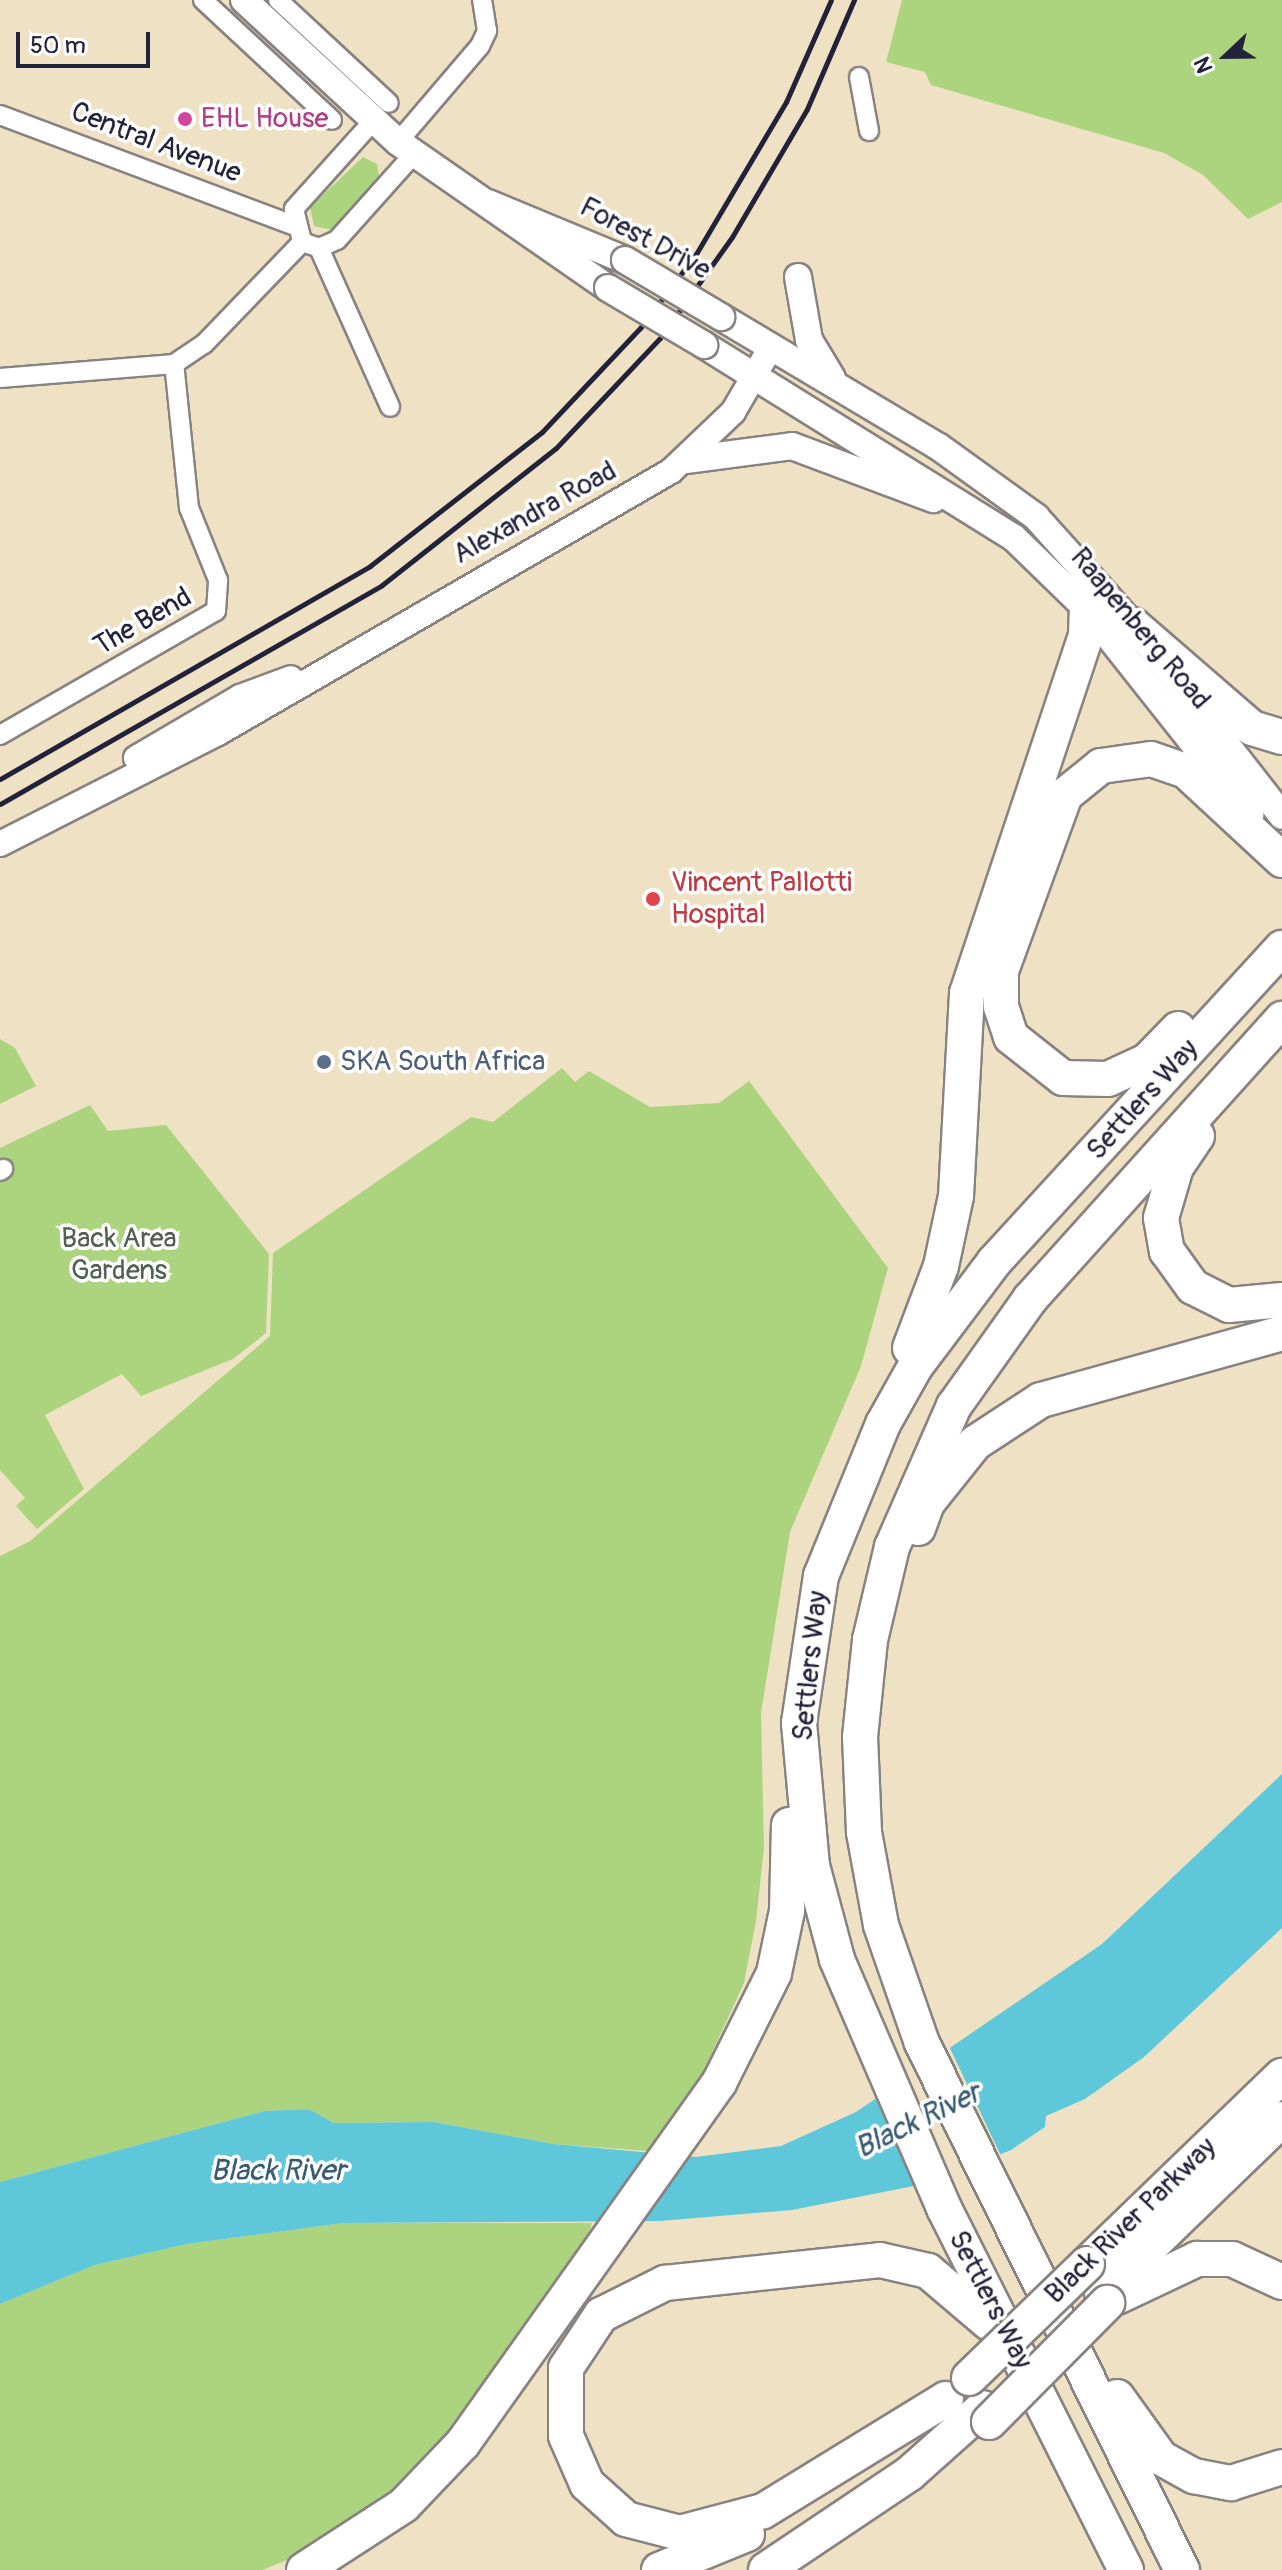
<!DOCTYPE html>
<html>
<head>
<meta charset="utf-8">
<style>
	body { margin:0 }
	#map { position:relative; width:1282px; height:2570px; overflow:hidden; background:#efe2c4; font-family:Pangolin,sans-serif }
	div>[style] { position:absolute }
	.green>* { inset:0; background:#acd47f }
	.water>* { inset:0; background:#5ec7d9 }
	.pier>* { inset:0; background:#efe2c4 }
	.roads { filter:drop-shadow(2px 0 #888280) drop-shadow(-2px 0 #888280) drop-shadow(0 2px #888280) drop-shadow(0 -2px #888280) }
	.minor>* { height:18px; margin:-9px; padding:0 9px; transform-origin:9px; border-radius:9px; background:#fff }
	.tertiary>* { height:24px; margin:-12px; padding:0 12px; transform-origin:12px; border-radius:12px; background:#fff }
	.secondary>* { height:26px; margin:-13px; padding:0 13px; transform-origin:13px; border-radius:13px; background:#fff }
	.motorway>* { height:34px; margin:-17px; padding:0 17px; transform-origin:17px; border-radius:17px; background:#fff }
	.rail>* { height:5px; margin:-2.5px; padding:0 2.5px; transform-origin:2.5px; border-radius:2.5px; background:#22223b }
	.bridges { filter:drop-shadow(2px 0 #888280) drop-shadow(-2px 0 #888280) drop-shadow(0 2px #888280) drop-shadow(0 -2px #888280) }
	.secondary-bridge>* { height:26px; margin:-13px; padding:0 13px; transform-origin:13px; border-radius:13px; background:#fff }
	.motorway-bridge>* { height:34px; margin:-17px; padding:0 17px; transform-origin:17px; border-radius:17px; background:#fff }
	.dots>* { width:22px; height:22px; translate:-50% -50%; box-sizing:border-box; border:4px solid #fff; border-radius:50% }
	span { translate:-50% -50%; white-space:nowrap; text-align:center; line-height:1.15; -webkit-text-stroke:7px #fff; paint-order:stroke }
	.hotel-label { font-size:28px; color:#b23c85 }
	.left { translate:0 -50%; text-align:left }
	.street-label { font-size:28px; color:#22223b }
	.health-label { font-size:28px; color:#be3a42 }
	.service-label { font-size:28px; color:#4e5e75 }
	.park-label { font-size:28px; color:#526053 }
	.water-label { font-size:30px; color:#375c72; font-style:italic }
	.north { position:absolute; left:1186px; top:16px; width:80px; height:80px; -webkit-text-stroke:6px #fff; paint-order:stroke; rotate:248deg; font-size:22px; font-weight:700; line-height:32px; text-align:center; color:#22223b }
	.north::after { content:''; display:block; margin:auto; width:28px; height:36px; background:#22223b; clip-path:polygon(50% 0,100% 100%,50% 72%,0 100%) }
	.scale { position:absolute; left:16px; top:32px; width:134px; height:36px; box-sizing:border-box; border:4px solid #22223b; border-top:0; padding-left:10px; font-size:24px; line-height:28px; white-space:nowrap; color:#22223b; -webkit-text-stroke:6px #fff; paint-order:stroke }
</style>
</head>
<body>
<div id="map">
	<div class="green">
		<i style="clip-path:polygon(902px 0,1282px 0,1282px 202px,1248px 219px,1203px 175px,1164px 153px,931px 85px,925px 72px,886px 62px)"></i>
		<i style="clip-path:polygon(363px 157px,377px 164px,380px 181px,332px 230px,314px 226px,310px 207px)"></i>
		<i style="clip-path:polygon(0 1039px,15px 1048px,36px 1086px,0 1104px)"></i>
		<i style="clip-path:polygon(562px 1068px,575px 1082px,589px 1071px,650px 1107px,719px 1103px,749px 1081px,888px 1268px,861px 1366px,790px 1532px,761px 1713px,764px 1848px,756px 1921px,744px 1983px,688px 2105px,647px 2151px,554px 2144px,434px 2122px,334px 2123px,309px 2109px,264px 2111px,0 2182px,0 1556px,30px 1541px,270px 1336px,273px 1253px,471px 1117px,493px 1122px)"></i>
		<i style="clip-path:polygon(90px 1105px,108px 1131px,166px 1125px,269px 1254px,266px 1333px,233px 1359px,141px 1396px,122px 1374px,45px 1415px,84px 1489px,37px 1529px,16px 1506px,25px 1498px,0 1470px,0 1148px)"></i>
		<i style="clip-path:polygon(344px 2223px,592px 2223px,584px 2253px,465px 2422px,395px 2497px,322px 2545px,263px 2570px,0 2570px,0 2304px,95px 2265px,187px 2244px)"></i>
	</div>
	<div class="water">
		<i style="clip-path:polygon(1282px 1774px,1282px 1928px,1144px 2057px,1085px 2099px,1046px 2116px,1045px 2127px,1011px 2150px,929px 2183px,792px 2210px,660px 2221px,344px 2223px,187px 2244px,95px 2265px,0 2304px,0 2182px,264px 2111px,309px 2109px,334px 2123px,434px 2122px,554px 2144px,696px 2157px,781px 2146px,856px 2112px,1102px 1944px)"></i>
	</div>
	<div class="pier">
		<i style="clip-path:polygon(948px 2044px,1002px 2158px,931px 2186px,876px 2093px)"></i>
	</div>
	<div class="roads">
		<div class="minor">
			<i style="left:203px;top:0;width:176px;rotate:42.9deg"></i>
			<i style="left:278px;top:0;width:151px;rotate:42.9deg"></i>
			<i style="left:859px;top:77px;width:55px;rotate:79.5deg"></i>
			<i style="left:0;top:115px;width:312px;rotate:20.6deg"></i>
			<i style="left:374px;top:120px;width:120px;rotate:132deg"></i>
			<i style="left:294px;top:209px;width:34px;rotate:76deg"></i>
			<i style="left:302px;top:242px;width:18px;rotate:19deg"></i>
			<i style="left:319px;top:248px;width:20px;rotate:-24deg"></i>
			<i style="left:337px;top:240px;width:115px;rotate:-48.2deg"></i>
			<i style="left:398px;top:142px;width:126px;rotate:-49.5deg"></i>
			<i style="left:480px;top:46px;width:17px;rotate:-65deg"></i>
			<i style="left:487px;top:31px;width:31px;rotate:-99deg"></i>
			<i style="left:319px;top:248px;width:174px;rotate:65.9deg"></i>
			<i style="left:0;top:378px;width:175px;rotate:-4.6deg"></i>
			<i style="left:174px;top:364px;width:36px;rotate:-34deg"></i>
			<i style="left:204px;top:344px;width:141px;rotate:-46.1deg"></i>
			<i style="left:0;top:735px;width:249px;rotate:-29.9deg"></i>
			<i style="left:216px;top:611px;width:31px;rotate:-86deg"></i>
			<i style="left:218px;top:580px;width:78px;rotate:-111.9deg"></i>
			<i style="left:189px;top:508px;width:145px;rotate:-95.9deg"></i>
			<i style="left:0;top:1171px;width:4px;rotate:-34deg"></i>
		</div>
		<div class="tertiary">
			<i style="left:136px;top:758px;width:121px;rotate:-30.4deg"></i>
			<i style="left:240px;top:697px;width:54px;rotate:-20.4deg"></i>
			<i style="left:0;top:844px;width:245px;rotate:-27deg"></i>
			<i style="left:218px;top:733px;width:523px;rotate:-30.04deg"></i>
			<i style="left:671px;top:471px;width:86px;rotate:-43.6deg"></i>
			<i style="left:733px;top:412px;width:75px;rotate:-59.7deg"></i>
		</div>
		<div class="secondary">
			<i style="left:244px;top:0;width:209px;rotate:42.7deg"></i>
			<i style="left:398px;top:142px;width:256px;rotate:34.8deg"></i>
			<i style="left:488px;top:203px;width:148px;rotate:22.6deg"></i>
			<i style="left:798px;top:277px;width:64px;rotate:80.1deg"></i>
			<i style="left:809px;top:340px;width:44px;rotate:58.8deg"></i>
			<i style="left:721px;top:317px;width:254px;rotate:30.8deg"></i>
			<i style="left:939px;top:447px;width:120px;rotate:35.8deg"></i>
			<i style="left:1036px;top:517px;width:145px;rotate:48.1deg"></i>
			<i style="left:1133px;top:625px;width:242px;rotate:52deg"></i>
			<i style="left:704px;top:345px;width:365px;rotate:31.9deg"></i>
			<i style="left:1014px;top:538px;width:102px;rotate:44.2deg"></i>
			<i style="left:1087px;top:609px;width:263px;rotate:51.6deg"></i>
			<i style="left:686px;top:460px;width:107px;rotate:-7.5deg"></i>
			<i style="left:792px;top:446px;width:151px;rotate:20.6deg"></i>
		</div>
		<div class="motorway">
			<i style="left:1133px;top:625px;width:157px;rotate:40.9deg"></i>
			<i style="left:1252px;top:728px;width:31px;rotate:17deg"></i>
			<i style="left:1178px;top:1029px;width:45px;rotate:134.1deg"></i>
			<i style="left:1147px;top:1061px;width:43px;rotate:155.2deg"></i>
			<i style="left:1108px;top:1079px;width:45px;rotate:-178.7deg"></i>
			<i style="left:1063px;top:1078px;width:66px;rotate:-141.7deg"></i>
			<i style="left:1011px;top:1037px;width:32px;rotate:-108deg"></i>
			<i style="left:1001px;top:1007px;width:36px;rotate:-90deg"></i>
			<i style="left:1001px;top:971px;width:187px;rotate:-70deg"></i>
			<i style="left:1065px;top:795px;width:46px;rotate:-38.9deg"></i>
			<i style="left:1101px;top:766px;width:50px;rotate:-8deg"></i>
			<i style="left:1151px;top:759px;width:37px;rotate:19deg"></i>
			<i style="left:1186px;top:771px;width:131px;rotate:42.8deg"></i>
			<i style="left:1197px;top:1136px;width:37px;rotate:124deg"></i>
			<i style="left:1176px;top:1167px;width:53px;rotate:106.4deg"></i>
			<i style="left:1161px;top:1218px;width:34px;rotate:80deg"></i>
			<i style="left:1167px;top:1251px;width:44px;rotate:54.2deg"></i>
			<i style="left:1193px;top:1287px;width:40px;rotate:26.6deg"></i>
			<i style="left:1229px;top:1305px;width:53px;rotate:-5.4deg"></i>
			<i style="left:910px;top:1348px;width:88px;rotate:-69.3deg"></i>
			<i style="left:941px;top:1266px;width:72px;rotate:-77.9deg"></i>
			<i style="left:956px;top:1196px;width:203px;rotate:-86.9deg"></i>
			<i style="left:967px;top:993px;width:377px;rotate:-71.6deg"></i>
			<i style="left:1086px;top:635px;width:26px;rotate:-88deg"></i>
			<i style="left:918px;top:1528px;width:27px;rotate:-70deg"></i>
			<i style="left:927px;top:1503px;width:77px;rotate:-51.3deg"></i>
			<i style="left:975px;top:1443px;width:79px;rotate:-33.1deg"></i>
			<i style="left:1041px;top:1400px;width:250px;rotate:-15.5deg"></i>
			<i style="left:1087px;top:2264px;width:271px;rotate:-44deg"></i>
			<i style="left:1102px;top:2293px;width:250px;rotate:-44deg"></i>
			<i style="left:1117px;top:2297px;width:89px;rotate:-25.4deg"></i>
			<i style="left:1197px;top:2259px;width:35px"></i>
			<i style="left:1232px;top:2259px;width:55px;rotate:24.7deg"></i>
			<i style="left:1117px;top:2397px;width:75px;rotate:54.2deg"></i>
			<i style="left:1161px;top:2458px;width:38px;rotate:29deg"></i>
			<i style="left:1194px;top:2476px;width:38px;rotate:11deg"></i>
			<i style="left:1231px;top:2483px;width:53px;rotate:-17.4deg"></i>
			<i style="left:946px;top:2399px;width:215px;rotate:148.5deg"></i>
			<i style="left:763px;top:2511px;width:86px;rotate:165.2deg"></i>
			<i style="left:680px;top:2533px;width:56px;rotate:-165.5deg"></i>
			<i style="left:626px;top:2519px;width:52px;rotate:-138.1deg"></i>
			<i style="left:587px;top:2484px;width:52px;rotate:-113.6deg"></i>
			<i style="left:566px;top:2436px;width:68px;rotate:-90deg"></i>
			<i style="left:566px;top:2368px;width:64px;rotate:-56.6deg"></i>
			<i style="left:601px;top:2315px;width:72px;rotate:-26.6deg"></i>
			<i style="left:665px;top:2283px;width:216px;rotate:-6.1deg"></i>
			<i style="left:880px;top:2260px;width:49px;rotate:12.9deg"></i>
			<i style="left:928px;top:2271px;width:80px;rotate:40.4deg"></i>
			<i style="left:304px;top:2570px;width:119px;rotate:-33deg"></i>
			<i style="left:404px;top:2505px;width:86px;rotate:-46.4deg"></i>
			<i style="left:463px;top:2443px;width:442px;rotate:-54.6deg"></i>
			<i style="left:719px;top:2083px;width:123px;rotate:-63.4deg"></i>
			<i style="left:774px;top:1973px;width:63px;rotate:-78.2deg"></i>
			<i style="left:787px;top:1911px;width:86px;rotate:-88.7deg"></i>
			<i style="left:659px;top:2570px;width:95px;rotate:-22.2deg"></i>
			<i style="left:766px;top:2570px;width:172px;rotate:-33.9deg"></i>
			<i style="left:909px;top:2474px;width:99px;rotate:-41.7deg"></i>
			<i style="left:1126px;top:2570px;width:405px;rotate:-116.7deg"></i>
			<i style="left:944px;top:2208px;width:271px;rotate:-113.3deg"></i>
			<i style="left:837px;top:1959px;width:96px;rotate:-105deg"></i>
			<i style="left:812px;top:1866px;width:144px;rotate:-95.2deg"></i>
			<i style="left:799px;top:1723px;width:149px;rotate:-81.5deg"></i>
			<i style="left:821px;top:1576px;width:164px;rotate:-67.8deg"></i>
			<i style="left:883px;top:1424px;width:65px;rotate:-60.7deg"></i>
			<i style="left:915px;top:1367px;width:131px;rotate:-53deg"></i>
			<i style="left:994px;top:1262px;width:426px;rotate:-47.5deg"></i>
			<i style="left:1182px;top:2570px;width:588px;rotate:-116.26deg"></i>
			<i style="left:922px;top:2043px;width:125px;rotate:-109.2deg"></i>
			<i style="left:881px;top:1925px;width:95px;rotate:-100.4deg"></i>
			<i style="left:864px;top:1832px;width:95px;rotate:-92.4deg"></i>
			<i style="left:860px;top:1737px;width:98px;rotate:-84.1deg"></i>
			<i style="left:870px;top:1640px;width:96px;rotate:-76.7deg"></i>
			<i style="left:892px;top:1547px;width:154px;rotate:-66.3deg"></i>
			<i style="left:954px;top:1406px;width:131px;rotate:-54.6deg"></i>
			<i style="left:1030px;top:1299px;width:377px;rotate:-48deg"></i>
		</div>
	</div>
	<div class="rail">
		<i style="left:0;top:779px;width:427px;rotate:-29.9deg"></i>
		<i style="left:370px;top:566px;width:218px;rotate:-37.9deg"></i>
		<i style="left:542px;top:432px;width:144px;rotate:-46.7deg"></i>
		<i style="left:641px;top:327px;width:91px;rotate:-53deg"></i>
		<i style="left:696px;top:254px;width:177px;rotate:-59.4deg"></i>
		<i style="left:786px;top:102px;width:111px;rotate:-66.2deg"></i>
		<i style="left:0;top:804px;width:440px;rotate:-29.8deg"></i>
		<i style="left:382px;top:585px;width:221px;rotate:-38.2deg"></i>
		<i style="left:556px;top:448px;width:151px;rotate:-46.6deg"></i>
		<i style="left:660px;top:338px;width:124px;rotate:-54.5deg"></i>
		<i style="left:732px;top:237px;width:148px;rotate:-59.6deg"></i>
		<i style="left:807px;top:109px;width:119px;rotate:-66.7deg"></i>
	</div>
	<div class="bridges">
		<div class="secondary-bridge">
			<i style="left:625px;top:260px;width:112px;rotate:30.7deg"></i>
			<i style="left:608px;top:288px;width:112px;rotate:30.7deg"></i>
		</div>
		<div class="motorway-bridge">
			<i style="left:969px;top:2378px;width:164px;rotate:-44deg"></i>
			<i style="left:989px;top:2422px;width:168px;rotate:-45.2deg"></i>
		</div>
	</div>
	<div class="dots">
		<i style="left:185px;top:119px;background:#d1479c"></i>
		<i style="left:653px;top:899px;background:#e0444e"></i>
		<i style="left:324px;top:1062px;background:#5c6f8a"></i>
	</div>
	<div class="hotel-label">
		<span class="left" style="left:201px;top:119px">EHL House</span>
	</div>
	<div class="street-label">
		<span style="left:156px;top:143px;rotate:21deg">Central Avenue</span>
		<span style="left:645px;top:239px;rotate:28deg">Forest Drive</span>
		<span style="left:535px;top:513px;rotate:-29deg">Alexandra Road</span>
		<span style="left:143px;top:622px;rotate:-30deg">The Bend</span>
		<span style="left:1140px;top:629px;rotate:50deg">Raapenberg Road</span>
		<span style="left:1143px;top:1100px;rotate:-48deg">Settlers Way</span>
		<span style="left:811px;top:1666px;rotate:-84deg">Settlers Way</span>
		<span style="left:1131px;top:2221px;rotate:-44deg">Black River Parkway</span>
		<span style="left:990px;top:2300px;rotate:63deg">Settlers Way</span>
	</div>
	<div class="health-label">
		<span class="left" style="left:671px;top:899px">Vincent Pallotti<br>Hospital</span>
	</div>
	<div class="service-label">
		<span class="left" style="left:340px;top:1062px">SKA South Africa</span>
	</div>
	<div class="park-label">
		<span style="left:119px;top:1255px">Back Area<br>Gardens</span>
	</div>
	<div class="water-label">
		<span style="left:918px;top:2121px;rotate:-26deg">Black River</span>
		<span style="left:278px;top:2171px">Black River</span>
	</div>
	<div class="north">N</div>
	<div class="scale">50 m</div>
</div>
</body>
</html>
